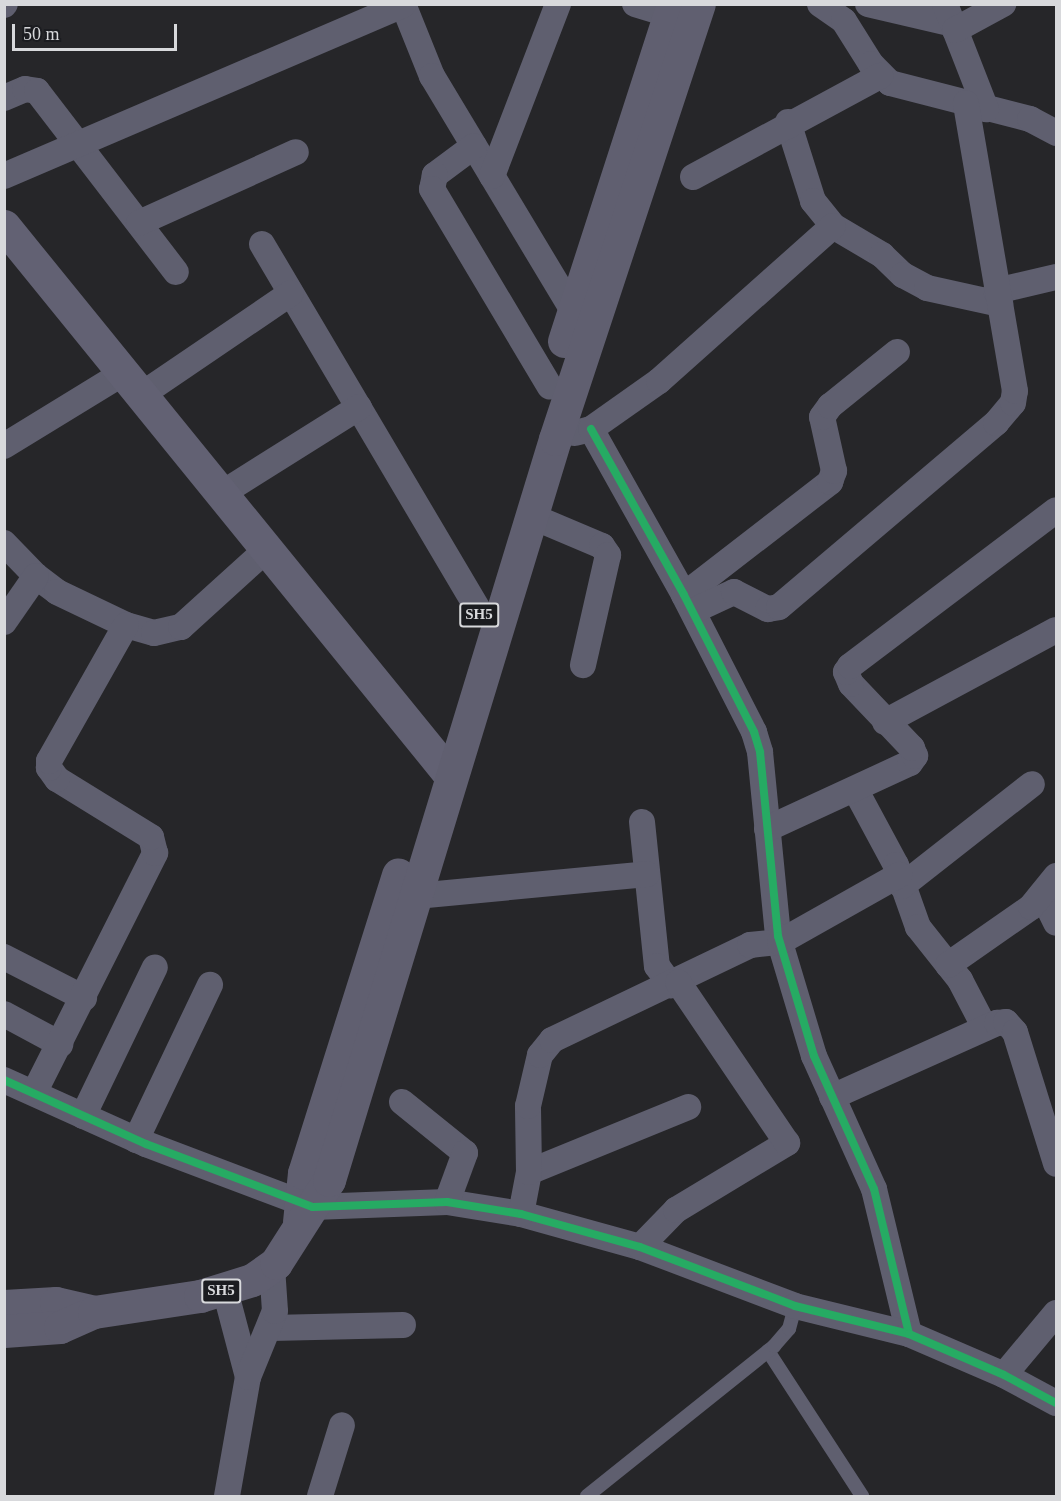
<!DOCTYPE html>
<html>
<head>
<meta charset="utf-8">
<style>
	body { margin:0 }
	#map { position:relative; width:1061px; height:1501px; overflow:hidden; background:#262629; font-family:"Times New Roman",serif }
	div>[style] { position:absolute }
	.lane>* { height:14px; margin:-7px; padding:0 7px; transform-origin:7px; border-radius:7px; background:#5f5f6f }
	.street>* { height:26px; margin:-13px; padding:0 13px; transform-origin:13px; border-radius:13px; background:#5f5f6f }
	.secondary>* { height:33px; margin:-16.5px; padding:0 16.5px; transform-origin:16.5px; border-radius:16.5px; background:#626173 }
	.primary>* { height:33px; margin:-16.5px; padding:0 16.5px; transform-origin:16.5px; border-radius:16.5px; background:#605f70 }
	.cycleway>* { height:8px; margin:-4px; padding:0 4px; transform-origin:4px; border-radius:4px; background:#26ab63 }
	span { translate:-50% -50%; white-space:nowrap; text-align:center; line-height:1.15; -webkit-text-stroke:5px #1b1c20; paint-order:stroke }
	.shield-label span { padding:2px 4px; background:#1b1c20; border:2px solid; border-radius:4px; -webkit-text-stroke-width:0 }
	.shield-label { font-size:15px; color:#d8d9dc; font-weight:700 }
	.frame { position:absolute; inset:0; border:6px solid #d8d9dc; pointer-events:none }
	.scale { position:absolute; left:12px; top:24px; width:165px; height:27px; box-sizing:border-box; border:3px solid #d8d9dc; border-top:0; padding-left:8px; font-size:18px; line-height:21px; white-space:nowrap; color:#d8d9dc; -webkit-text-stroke:4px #1b1c20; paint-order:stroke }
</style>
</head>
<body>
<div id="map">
	<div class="lane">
		<i style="left:768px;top:1351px;width:173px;rotate:57deg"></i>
		<i style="left:587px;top:1496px;width:240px;rotate:-38.7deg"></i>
		<i style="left:774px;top:1346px;width:23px;rotate:-49deg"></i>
		<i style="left:789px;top:1329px;width:24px;rotate:-75deg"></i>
	</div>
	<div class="street">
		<i style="left:403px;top:4px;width:78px;rotate:68.1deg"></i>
		<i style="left:432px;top:76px;width:274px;rotate:59deg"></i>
		<i style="left:635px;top:4px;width:37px;rotate:17deg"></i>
		<i style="left:820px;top:4px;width:29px;rotate:35deg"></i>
		<i style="left:844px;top:21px;width:51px;rotate:57.9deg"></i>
		<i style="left:871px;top:64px;width:27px;rotate:45deg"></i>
		<i style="left:890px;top:83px;width:145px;rotate:14.4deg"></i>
		<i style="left:1030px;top:119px;width:30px;rotate:28deg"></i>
		<i style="left:868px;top:4px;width:87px;rotate:13.2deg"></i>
		<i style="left:945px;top:4px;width:113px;rotate:68.7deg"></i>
		<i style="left:4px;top:5px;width:1px;rotate:-45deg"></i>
		<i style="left:955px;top:30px;width:55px;rotate:-28.4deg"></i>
		<i style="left:4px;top:98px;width:23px;rotate:-23deg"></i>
		<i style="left:25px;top:89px;width:12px;rotate:9deg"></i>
		<i style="left:37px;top:91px;width:228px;rotate:52.5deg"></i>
		<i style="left:788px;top:122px;width:83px;rotate:72.4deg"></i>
		<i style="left:813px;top:201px;width:32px;rotate:51deg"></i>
		<i style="left:833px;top:226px;width:57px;rotate:30.6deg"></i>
		<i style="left:882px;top:255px;width:29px;rotate:44deg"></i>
		<i style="left:903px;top:275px;width:27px;rotate:28deg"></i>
		<i style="left:927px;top:288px;width:75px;rotate:12.4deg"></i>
		<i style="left:474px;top:146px;width:49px;rotate:143.4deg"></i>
		<i style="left:435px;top:175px;width:14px;rotate:102deg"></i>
		<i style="left:432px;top:189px;width:230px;rotate:59.2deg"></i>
		<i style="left:4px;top:176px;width:434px;rotate:-23.2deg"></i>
		<i style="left:492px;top:176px;width:184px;rotate:-69deg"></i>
		<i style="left:693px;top:177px;width:213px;rotate:-28.4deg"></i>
		<i style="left:139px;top:223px;width:172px;rotate:-24.3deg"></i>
		<i style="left:262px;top:244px;width:428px;rotate:59.4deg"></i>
		<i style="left:996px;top:291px;width:62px;rotate:-13.1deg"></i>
		<i style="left:141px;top:395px;width:181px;rotate:-34.2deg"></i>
		<i style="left:591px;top:429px;width:190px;rotate:60.7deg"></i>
		<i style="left:684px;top:595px;width:154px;rotate:62.9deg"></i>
		<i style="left:754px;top:732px;width:21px;rotate:73deg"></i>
		<i style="left:760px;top:752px;width:185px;rotate:84.4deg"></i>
		<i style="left:778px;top:936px;width:125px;rotate:73.3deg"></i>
		<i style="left:814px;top:1056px;width:146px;rotate:65.7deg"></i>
		<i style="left:874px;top:1189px;width:149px;rotate:76.4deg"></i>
		<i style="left:575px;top:433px;width:16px;rotate:-14deg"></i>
		<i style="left:591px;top:429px;width:83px;rotate:-35.2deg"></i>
		<i style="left:659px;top:381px;width:233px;rotate:-41.7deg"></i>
		<i style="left:4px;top:446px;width:140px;rotate:-31.5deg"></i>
		<i style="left:221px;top:494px;width:163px;rotate:-32.2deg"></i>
		<i style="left:531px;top:516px;width:77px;rotate:22.9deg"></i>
		<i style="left:602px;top:546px;width:11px;rotate:56deg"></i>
		<i style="left:608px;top:555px;width:113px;rotate:102.8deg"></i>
		<i style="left:4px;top:543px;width:46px;rotate:45.9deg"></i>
		<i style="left:36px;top:576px;width:26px;rotate:37deg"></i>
		<i style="left:57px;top:592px;width:76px;rotate:25.6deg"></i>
		<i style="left:126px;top:625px;width:29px;rotate:16deg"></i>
		<i style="left:154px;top:633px;width:28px;rotate:-13deg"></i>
		<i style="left:181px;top:627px;width:115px;rotate:-42.2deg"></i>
		<i style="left:684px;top:595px;width:185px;rotate:-37.7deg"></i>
		<i style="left:830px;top:482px;width:12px;rotate:-70deg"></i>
		<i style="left:834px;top:471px;width:55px;rotate:-102.5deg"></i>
		<i style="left:822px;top:417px;width:14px;rotate:-54deg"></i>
		<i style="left:830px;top:406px;width:86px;rotate:-38.9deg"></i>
		<i style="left:693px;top:611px;width:45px;rotate:-24.9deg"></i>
		<i style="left:734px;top:592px;width:38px;rotate:27deg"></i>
		<i style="left:768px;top:609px;width:11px;rotate:-10deg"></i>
		<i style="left:779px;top:607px;width:285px;rotate:-40.3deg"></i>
		<i style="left:996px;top:423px;width:26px;rotate:-50deg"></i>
		<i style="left:1013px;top:403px;width:12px;rotate:-81deg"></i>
		<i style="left:1015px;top:391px;width:292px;rotate:-99.7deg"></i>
		<i style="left:4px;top:622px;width:56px;rotate:-55.2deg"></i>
		<i style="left:885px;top:722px;width:194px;rotate:-28.3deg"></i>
		<i style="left:855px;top:789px;width:86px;rotate:61.7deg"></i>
		<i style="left:896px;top:865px;width:66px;rotate:70.5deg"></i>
		<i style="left:918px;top:927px;width:68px;rotate:51.6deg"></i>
		<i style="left:960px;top:980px;width:54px;rotate:62.5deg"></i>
		<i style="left:642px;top:822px;width:145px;rotate:84.1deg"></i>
		<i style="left:657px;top:966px;width:24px;rotate:54deg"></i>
		<i style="left:767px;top:829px;width:157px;rotate:-24.8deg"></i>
		<i style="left:910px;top:763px;width:9px;rotate:-54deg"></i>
		<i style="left:915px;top:756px;width:9px;rotate:-111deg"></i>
		<i style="left:912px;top:748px;width:88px;rotate:-133.6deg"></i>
		<i style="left:851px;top:684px;width:13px;rotate:-113deg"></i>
		<i style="left:846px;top:672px;width:7px;rotate:-56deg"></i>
		<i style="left:850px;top:666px;width:258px;rotate:-37.1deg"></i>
		<i style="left:902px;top:886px;width:165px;rotate:-38.1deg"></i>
		<i style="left:1042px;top:894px;width:32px;rotate:64deg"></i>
		<i style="left:416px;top:896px;width:232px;rotate:-5.4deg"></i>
		<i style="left:4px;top:957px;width:90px;rotate:27.1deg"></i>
		<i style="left:948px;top:965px;width:101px;rotate:-34.9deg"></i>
		<i style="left:1031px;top:907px;width:40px;rotate:-51deg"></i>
		<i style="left:4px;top:1014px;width:64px;rotate:28.2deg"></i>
		<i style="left:4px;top:1080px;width:156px;rotate:24.3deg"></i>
		<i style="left:146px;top:1144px;width:178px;rotate:20.7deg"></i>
		<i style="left:313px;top:1207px;width:134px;rotate:-2.1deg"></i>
		<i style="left:447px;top:1202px;width:75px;rotate:9.2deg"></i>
		<i style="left:521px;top:1214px;width:123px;rotate:15.5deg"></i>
		<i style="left:640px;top:1247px;width:166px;rotate:20.8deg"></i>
		<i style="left:795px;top:1306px;width:117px;rotate:13.8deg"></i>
		<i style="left:909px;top:1334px;width:103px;rotate:23.3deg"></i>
		<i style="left:1004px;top:1375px;width:59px;rotate:28.3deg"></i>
		<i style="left:34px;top:1093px;width:269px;rotate:-63.2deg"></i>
		<i style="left:155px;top:853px;width:16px;rotate:-104deg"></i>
		<i style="left:151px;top:837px;width:110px;rotate:-148.3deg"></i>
		<i style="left:57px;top:779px;width:14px;rotate:-126deg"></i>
		<i style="left:49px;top:768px;width:7px;rotate:-90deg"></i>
		<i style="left:49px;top:761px;width:156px;rotate:-60.5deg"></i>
		<i style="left:832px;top:1097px;width:181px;rotate:-24.2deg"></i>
		<i style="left:997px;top:1023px;width:9px;rotate:-6deg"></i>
		<i style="left:1006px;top:1022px;width:13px;rotate:48deg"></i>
		<i style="left:1015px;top:1032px;width:138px;rotate:72.7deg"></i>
		<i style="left:402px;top:1102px;width:81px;rotate:39deg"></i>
		<i style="left:465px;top:1153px;width:52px;rotate:110.2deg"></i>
		<i style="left:83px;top:1116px;width:165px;rotate:-64.2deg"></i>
		<i style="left:136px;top:1140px;width:172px;rotate:-64.5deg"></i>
		<i style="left:529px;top:1172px;width:172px;rotate:-22.2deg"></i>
		<i style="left:521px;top:1214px;width:43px;rotate:-79.2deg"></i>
		<i style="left:529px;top:1172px;width:66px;rotate:-90.9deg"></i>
		<i style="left:528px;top:1106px;width:52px;rotate:-76.8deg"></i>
		<i style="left:540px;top:1055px;width:19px;rotate:-51deg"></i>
		<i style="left:552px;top:1040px;width:220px;rotate:-25.6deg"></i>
		<i style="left:750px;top:945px;width:30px;rotate:-6deg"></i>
		<i style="left:780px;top:942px;width:137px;rotate:-29.4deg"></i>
		<i style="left:640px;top:1247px;width:52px;rotate:-45.8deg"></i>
		<i style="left:676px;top:1210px;width:130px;rotate:-31.1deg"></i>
		<i style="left:787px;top:1143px;width:194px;rotate:-124.1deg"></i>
		<i style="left:225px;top:1290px;width:90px;rotate:75.2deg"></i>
		<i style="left:271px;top:1328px;width:132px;rotate:-1.3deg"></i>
		<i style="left:1004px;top:1375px;width:81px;rotate:-50deg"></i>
		<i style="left:227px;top:1496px;width:121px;rotate:-80deg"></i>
		<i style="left:248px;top:1377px;width:71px;rotate:-67.8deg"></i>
		<i style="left:275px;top:1311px;width:44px;rotate:-93.9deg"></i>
		<i style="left:320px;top:1496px;width:74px;rotate:-72.8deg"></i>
	</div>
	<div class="secondary">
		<i style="left:4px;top:226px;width:707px;rotate:50.91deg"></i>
	</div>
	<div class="primary">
		<i style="left:564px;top:341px;width:354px;rotate:-72.1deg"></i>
		<i style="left:299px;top:1222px;width:49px;rotate:-84.2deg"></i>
		<i style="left:304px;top:1173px;width:313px;rotate:-72.5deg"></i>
		<i style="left:4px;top:1306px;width:52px;rotate:-3.3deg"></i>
		<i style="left:56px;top:1303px;width:39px;rotate:13deg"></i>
		<i style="left:4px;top:1331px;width:56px;rotate:-4.1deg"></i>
		<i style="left:60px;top:1327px;width:37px;rotate:-24deg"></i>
		<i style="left:94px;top:1312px;width:107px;rotate:-8.6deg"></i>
		<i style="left:200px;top:1296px;width:54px;rotate:-17.1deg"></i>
		<i style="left:252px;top:1280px;width:29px;rotate:-35deg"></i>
		<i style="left:276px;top:1263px;width:98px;rotate:-57.4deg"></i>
		<i style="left:329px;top:1180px;width:775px;rotate:-73.04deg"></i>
		<i style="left:555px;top:439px;width:458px;rotate:-71.7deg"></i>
	</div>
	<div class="cycleway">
		<i style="left:591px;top:429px;width:190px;rotate:60.7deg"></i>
		<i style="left:684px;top:595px;width:154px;rotate:62.9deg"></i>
		<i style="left:754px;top:732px;width:21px;rotate:73deg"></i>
		<i style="left:760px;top:752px;width:185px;rotate:84.4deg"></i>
		<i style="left:778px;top:936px;width:125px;rotate:73.3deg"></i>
		<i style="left:814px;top:1056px;width:146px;rotate:65.7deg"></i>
		<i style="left:874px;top:1189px;width:149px;rotate:76.4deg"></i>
		<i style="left:4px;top:1080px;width:156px;rotate:24.3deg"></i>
		<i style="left:146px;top:1144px;width:178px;rotate:20.7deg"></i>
		<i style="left:313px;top:1207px;width:134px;rotate:-2.1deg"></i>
		<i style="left:447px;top:1202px;width:75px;rotate:9.2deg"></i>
		<i style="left:521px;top:1214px;width:123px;rotate:15.5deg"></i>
		<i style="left:640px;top:1247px;width:166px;rotate:20.8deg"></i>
		<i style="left:795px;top:1306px;width:117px;rotate:13.8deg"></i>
		<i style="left:909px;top:1334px;width:103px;rotate:23.3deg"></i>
		<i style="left:1004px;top:1375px;width:59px;rotate:28.3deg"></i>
	</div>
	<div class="shield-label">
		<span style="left:479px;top:615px">SH5</span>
		<span style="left:221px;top:1291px">SH5</span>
	</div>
	<div class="frame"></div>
	<div class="scale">50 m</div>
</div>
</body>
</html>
